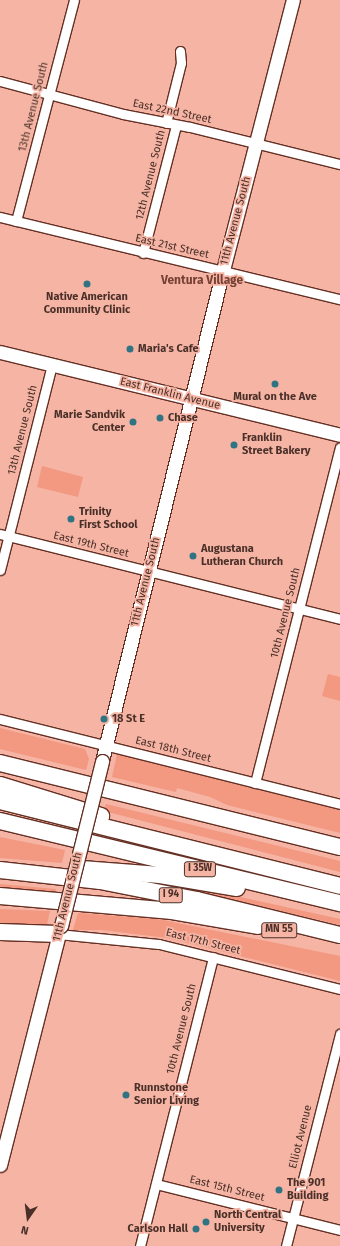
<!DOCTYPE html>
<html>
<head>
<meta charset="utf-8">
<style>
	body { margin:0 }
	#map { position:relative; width:340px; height:1246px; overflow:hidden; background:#f5b4a4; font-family:"Fira Sans",sans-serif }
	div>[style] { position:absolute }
	.green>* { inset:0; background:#f39881 }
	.roads { filter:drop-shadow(1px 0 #653024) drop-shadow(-1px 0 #653024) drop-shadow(0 1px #653024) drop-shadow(0 -1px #653024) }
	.street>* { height:9px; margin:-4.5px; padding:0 4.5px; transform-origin:4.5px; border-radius:4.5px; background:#fff }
	.secondary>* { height:13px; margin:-6.5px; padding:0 6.5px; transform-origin:6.5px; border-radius:6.5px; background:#fff }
	.highway>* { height:16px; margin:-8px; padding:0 8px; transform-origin:8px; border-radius:8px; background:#fff }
	.bridges { filter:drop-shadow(1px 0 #653024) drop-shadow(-1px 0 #653024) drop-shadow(0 1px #653024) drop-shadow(0 -1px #653024) }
	.secondary-bridge>* { height:13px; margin:-6.5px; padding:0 6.5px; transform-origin:6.5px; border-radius:6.5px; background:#fff }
	.dots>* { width:11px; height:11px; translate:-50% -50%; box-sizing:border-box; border:2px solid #f5b4a4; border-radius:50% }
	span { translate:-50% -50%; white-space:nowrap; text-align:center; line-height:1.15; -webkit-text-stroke:3.5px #f5b4a4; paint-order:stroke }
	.shield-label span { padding:1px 3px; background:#f5b4a4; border:1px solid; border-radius:3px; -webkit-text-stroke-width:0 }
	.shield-label { font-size:10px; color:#4a3029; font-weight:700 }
	.street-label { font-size:11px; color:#4a3029 }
	.poi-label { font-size:11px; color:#4a3029; font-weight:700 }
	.left { translate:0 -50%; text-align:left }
	.right { translate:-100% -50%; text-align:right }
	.neighbourhood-label { font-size:12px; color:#764033; font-weight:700 }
	.north { position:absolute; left:8px; top:1198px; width:40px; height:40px; -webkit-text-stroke:3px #f5b4a4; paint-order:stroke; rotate:194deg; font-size:11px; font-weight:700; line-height:16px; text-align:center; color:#4a3029 }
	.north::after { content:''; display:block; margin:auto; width:14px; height:18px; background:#4a3029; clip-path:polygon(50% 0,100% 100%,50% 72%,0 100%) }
</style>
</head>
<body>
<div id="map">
	<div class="green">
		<i style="clip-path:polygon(42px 466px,83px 477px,78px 497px,37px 487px)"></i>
		<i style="clip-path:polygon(328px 674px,340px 677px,340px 701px,322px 696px)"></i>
		<i style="clip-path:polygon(0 728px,85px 749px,89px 759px,86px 770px,0 749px)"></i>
		<i style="clip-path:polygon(117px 754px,340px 810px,340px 833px,227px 805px,210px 797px,177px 788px,176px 792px,112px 777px)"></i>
		<i style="clip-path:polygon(106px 804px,340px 861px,340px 872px,104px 811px)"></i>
		<i style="clip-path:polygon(0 837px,65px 850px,62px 863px,0 858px)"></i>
		<i style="clip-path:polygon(0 884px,56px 889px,54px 897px,0 892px)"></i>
		<i style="clip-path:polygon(182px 884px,340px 919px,340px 925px,181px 887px)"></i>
		<i style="clip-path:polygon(0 909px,50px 911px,46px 929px,0 926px)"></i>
		<i style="clip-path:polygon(78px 913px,158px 919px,340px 956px,340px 981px,167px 938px,102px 930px,73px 930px)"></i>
	</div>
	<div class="roads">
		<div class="street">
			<i style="left:0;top:81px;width:127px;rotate:15deg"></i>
			<i style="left:123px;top:114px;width:68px;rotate:11deg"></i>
			<i style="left:190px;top:127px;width:154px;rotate:13.9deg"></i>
			<i style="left:166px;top:123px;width:62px;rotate:-76deg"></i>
			<i style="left:181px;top:63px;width:12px;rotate:-95deg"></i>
			<i style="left:0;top:217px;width:350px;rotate:13.6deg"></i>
			<i style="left:16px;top:221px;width:228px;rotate:-75.3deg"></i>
			<i style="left:143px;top:253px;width:132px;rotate:-75.5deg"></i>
			<i style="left:0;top:534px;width:350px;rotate:14deg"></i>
			<i style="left:0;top:570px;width:211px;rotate:-75.8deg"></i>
			<i style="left:0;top:719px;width:350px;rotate:14deg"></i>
			<i style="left:255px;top:783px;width:346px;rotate:-75.8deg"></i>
			<i style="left:58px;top:934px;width:101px;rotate:5.7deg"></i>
			<i style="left:159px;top:944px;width:187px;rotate:14deg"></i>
			<i style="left:156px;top:1184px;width:190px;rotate:14deg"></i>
			<i style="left:140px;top:1246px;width:298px;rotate:-75.8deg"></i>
			<i style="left:286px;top:1246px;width:219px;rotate:-75.7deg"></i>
		</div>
		<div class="secondary">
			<i style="left:0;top:352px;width:350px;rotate:13.7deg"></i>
			<i style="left:102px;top:761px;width:506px;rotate:-76.16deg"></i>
			<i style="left:223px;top:270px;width:279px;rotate:-75.5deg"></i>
			<i style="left:0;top:1165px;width:247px;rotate:-75.7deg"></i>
		</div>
		<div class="highway">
			<i style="left:0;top:763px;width:350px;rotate:13.9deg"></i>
			<i style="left:0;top:785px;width:106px;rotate:17.1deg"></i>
			<i style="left:0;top:801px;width:350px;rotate:14deg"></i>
			<i style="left:0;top:821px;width:350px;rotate:13.6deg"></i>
			<i style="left:82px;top:869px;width:78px;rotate:4.4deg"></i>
			<i style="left:160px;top:875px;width:78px;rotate:9.6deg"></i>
			<i style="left:0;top:870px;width:101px;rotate:6.3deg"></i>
			<i style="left:100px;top:881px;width:99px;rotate:11.1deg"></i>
			<i style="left:197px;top:900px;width:147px;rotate:13.8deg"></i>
			<i style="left:0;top:896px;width:173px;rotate:5deg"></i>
			<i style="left:172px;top:911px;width:87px;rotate:9.9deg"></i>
			<i style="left:0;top:932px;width:58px;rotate:2deg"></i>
		</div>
	</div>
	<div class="bridges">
		<div class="secondary-bridge">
			<i style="left:61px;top:926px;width:170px;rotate:-76deg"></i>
		</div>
	</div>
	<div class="dots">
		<i style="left:87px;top:284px;background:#307483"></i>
		<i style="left:130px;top:349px;background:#307483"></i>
		<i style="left:275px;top:384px;background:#307483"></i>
		<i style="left:160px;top:418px;background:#307483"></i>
		<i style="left:133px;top:422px;background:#307483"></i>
		<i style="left:234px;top:445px;background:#307483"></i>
		<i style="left:71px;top:519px;background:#307483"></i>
		<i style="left:193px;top:556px;background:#307483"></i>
		<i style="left:104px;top:719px;background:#307483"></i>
		<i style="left:126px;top:1095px;background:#307483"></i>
		<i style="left:279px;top:1190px;background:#307483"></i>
		<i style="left:206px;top:1222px;background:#307483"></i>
		<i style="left:196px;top:1229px;background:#307483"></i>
	</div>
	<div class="shield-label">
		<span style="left:200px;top:869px">I 35W</span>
		<span style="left:171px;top:895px">I 94</span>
		<span style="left:279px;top:930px">MN 55</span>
	</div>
	<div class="street-label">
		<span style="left:34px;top:107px;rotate:-76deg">13th Avenue South</span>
		<span style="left:172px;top:112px;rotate:12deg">East 22nd Street</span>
		<span style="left:151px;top:175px;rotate:-76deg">12th Avenue South</span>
		<span style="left:236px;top:221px;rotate:-75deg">11th Avenue South</span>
		<span style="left:172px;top:247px;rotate:13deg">East 21st Street</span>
		<span style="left:170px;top:394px;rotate:14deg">East Franklin Avenue</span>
		<span style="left:23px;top:430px;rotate:-76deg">13th Avenue South</span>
		<span style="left:91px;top:545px;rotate:14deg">East 19th Street</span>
		<span style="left:146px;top:582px;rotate:-76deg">11th Avenue South</span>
		<span style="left:286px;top:613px;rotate:-76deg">10th Avenue South</span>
		<span style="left:173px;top:750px;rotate:14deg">East 18th Street</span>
		<span style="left:68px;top:897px;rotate:-76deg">11th Avenue South</span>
		<span style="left:203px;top:942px;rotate:14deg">East 17th Street</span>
		<span style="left:182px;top:1029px;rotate:-76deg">10th Avenue South</span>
		<span style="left:301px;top:1137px;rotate:-76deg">Elliot Avenue</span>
		<span style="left:227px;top:1189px;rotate:14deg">East 15th Street</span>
	</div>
	<div class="poi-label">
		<span style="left:87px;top:304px">Native American<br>Community Clinic</span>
		<span class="left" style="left:138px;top:349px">Maria's Cafe</span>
		<span style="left:275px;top:397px">Mural on the Ave</span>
		<span class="right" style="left:125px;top:422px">Marie Sandvik<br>Center</span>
		<span class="left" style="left:168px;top:418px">Chase</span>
		<span class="left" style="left:242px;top:445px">Franklin<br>Street Bakery</span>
		<span class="left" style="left:79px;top:519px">Trinity<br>First School</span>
		<span class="left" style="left:201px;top:556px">Augustana<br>Lutheran Church</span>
		<span class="left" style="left:112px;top:719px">18 St E</span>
		<span class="left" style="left:134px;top:1095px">Runnstone<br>Senior Living</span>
		<span class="left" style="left:287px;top:1190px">The 901<br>Building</span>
		<span class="left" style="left:214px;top:1222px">North Central<br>University</span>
		<span class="right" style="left:188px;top:1229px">Carlson Hall</span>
	</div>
	<div class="neighbourhood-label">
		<span style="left:202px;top:281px">Ventura Village</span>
	</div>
	<div class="north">N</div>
</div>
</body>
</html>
